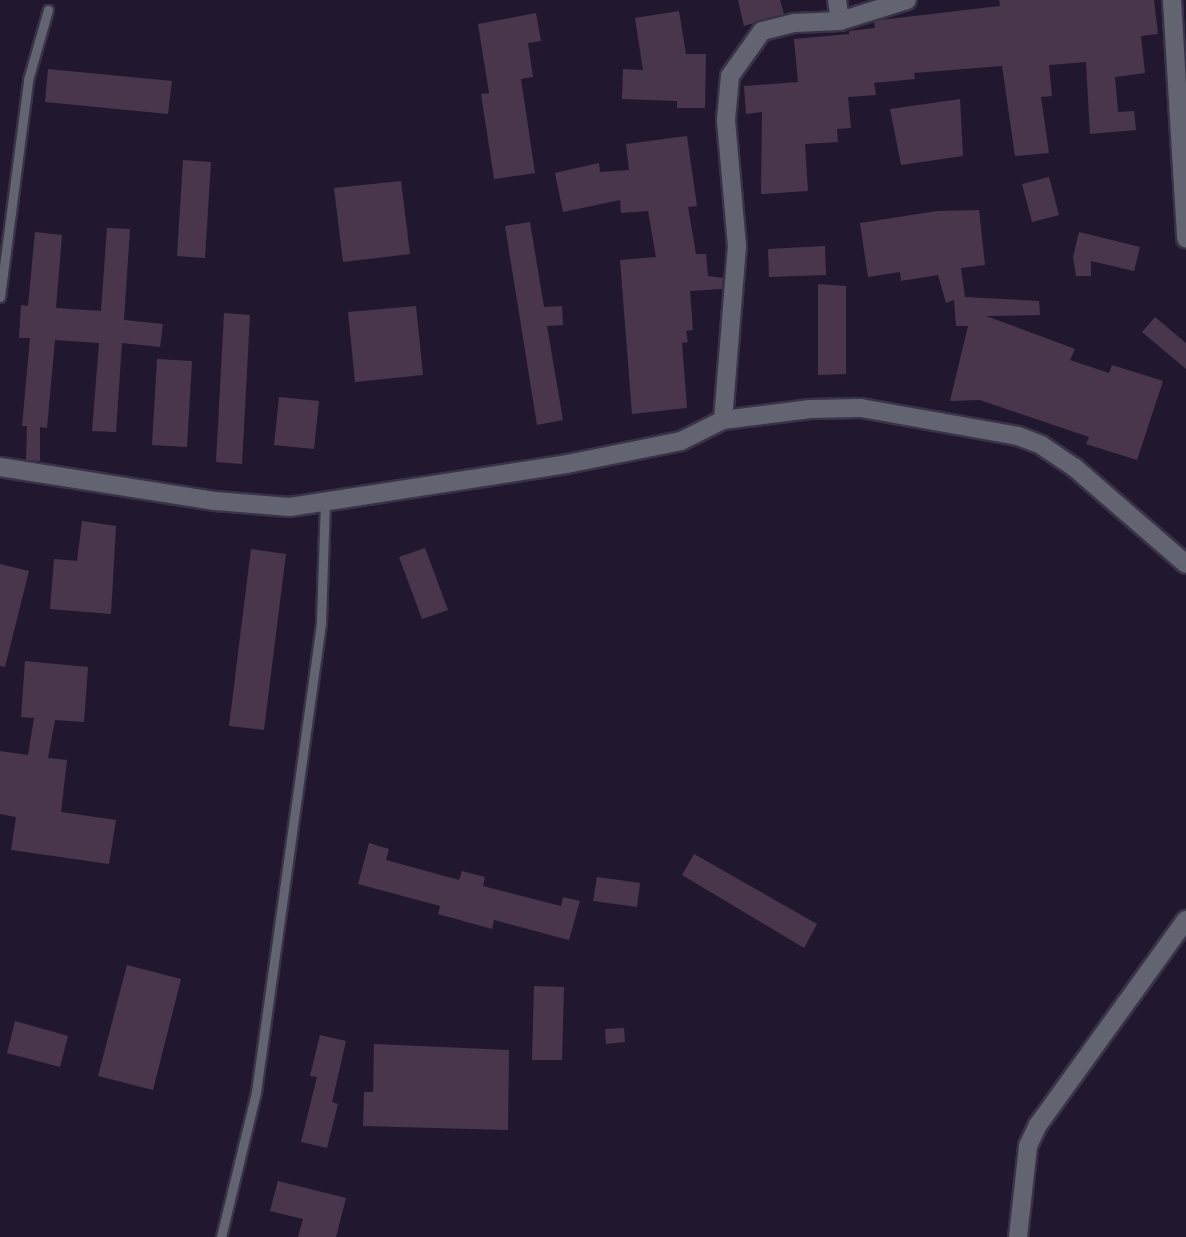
<!DOCTYPE html>
<html>
<head>
<meta charset="utf-8">
<style>
	body { margin:0 }
	#map { position:relative; width:1186px; height:1237px; overflow:hidden; background:#21182f; font-family:Raleway,sans-serif }
	div>[style] { position:absolute }
	.building>* { inset:0; background:#4a364c }
	.roads { filter:drop-shadow(2px 0 #3a3248) drop-shadow(-2px 0 #3a3248) drop-shadow(0 2px #3a3248) drop-shadow(0 -2px #3a3248) }
	.service>* { height:9px; margin:-4.5px; padding:0 4.5px; transform-origin:4.5px; border-radius:4.5px; background:#626571 }
	.minor>* { height:18px; margin:-9px; padding:0 9px; transform-origin:9px; border-radius:9px; background:#626571 }
	span { translate:-50% -50%; white-space:nowrap; text-align:center; line-height:1.15; -webkit-text-stroke:7px #180f25; paint-order:stroke }
</style>
</head>
<body>
<div id="map">
	<div class="building">
		<i style="clip-path:polygon(738px 0,780px 0,784px 14px,744px 26px)"></i>
		<i style="clip-path:polygon(999px 0,1154px 0,1158px 34px,1141px 36px,1145px 73px,1115px 77px,1118px 112px,1134px 111px,1136px 130px,1090px 134px,1086px 62px,1049px 65px,1052px 96px,1041px 97px,1049px 153px,1015px 156px,1002px 66px,914px 73px,915px 79px,874px 83px,876px 95px,848px 97px,851px 128px,837px 129px,838px 142px,805px 144px,808px 191px,761px 194px,762px 112px,746px 114px,744px 86px,798px 82px,794px 39px,849px 34px,849px 31px,875px 28px,874px 22px,880px 20px,1000px 6px)"></i>
		<i style="clip-path:polygon(679px 11px,686px 54px,706px 54px,705px 108px,677px 108px,677px 101px,622px 99px,623px 69px,643px 70px,635px 18px)"></i>
		<i style="clip-path:polygon(536px 13px,541px 41px,528px 43px,533px 77px,521px 79px,535px 173px,494px 179px,481px 94px,489px 93px,478px 24px)"></i>
		<i style="clip-path:polygon(48px 69px,172px 81px,168px 114px,45px 102px)"></i>
		<i style="clip-path:polygon(960px 99px,963px 156px,901px 165px,890px 109px)"></i>
		<i style="clip-path:polygon(687px 136px,697px 206px,688px 207px,696px 254px,706px 254px,708px 276px,723px 278px,722px 289px,690px 291px,693px 330px,686px 331px,688px 342px,682px 343px,687px 408px,632px 414px,620px 260px,656px 257px,648px 211px,621px 213px,620px 200px,563px 212px,555px 173px,599px 163px,600px 172px,629px 170px,626px 144px)"></i>
		<i style="clip-path:polygon(183px 160px,211px 162px,205px 258px,177px 256px)"></i>
		<i style="clip-path:polygon(1049px 177px,1059px 215px,1032px 222px,1022px 184px)"></i>
		<i style="clip-path:polygon(401px 181px,410px 254px,343px 262px,334px 188px)"></i>
		<i style="clip-path:polygon(979px 210px,985px 265px,961px 268px,965px 297px,1039px 301px,1040px 315px,986px 316px,1075px 349px,1070px 360px,1109px 373px,1112px 365px,1163px 381px,1137px 460px,1086px 444px,1089px 437px,980px 400px,950px 401px,968px 326px,956px 326px,954px 300px,946px 303px,938px 275px,901px 281px,900px 272px,868px 277px,860px 223px,937px 211px)"></i>
		<i style="clip-path:polygon(530px 222px,544px 307px,562px 306px,563px 325px,547px 326px,563px 420px,537px 425px,505px 226px)"></i>
		<i style="clip-path:polygon(107px 228px,130px 229px,124px 320px,163px 324px,160px 347px,122px 343px,116px 432px,92px 431px,99px 343px,55px 340px,47px 428px,40px 427px,40px 461px,26px 460px,27px 426px,22px 426px,30px 338px,19px 338px,21px 305px,28px 306px,35px 232px,62px 235px,56px 308px,101px 311px)"></i>
		<i style="clip-path:polygon(1079px 232px,1140px 247px,1134px 271px,1091px 261px,1091px 276px,1076px 276px,1073px 257px)"></i>
		<i style="clip-path:polygon(825px 246px,826px 275px,769px 277px,768px 249px)"></i>
		<i style="clip-path:polygon(818px 284px,846px 286px,846px 374px,818px 375px)"></i>
		<i style="clip-path:polygon(416px 306px,423px 375px,355px 382px,348px 312px)"></i>
		<i style="clip-path:polygon(224px 313px,250px 315px,242px 464px,216px 462px)"></i>
		<i style="clip-path:polygon(1155px 317px,1186px 343px,1186px 369px,1142px 332px)"></i>
		<i style="clip-path:polygon(157px 359px,192px 361px,187px 447px,152px 445px)"></i>
		<i style="clip-path:polygon(279px 397px,319px 401px,314px 449px,274px 445px)"></i>
		<i style="clip-path:polygon(82px 521px,116px 526px,111px 614px,50px 609px,54px 559px,77px 561px)"></i>
		<i style="clip-path:polygon(425px 548px,448px 610px,422px 619px,399px 557px)"></i>
		<i style="clip-path:polygon(251px 549px,286px 554px,264px 730px,229px 726px)"></i>
		<i style="clip-path:polygon(0 564px,29px 571px,5px 667px,0 666px)"></i>
		<i style="clip-path:polygon(25px 661px,88px 667px,84px 722px,55px 720px,48px 758px,67px 760px,61px 812px,116px 820px,109px 864px,11px 850px,16px 817px,0 814px,0 751px,28px 755px,34px 718px,21px 717px)"></i>
		<i style="clip-path:polygon(369px 843px,389px 849px,386px 860px,459px 880px,462px 871px,485px 877px,483px 886px,561px 906px,563px 897px,580px 901px,569px 940px,494px 920px,492px 929px,438px 914px,440px 906px,358px 884px)"></i>
		<i style="clip-path:polygon(694px 854px,817px 924px,804px 948px,682px 875px)"></i>
		<i style="clip-path:polygon(597px 877px,640px 883px,637px 907px,593px 901px)"></i>
		<i style="clip-path:polygon(127px 965px,181px 979px,153px 1090px,98px 1076px)"></i>
		<i style="clip-path:polygon(534px 986px,564px 987px,562px 1060px,532px 1060px)"></i>
		<i style="clip-path:polygon(15px 1021px,68px 1036px,60px 1067px,7px 1053px)"></i>
		<i style="clip-path:polygon(624px 1028px,625px 1042px,606px 1044px,605px 1029px)"></i>
		<i style="clip-path:polygon(320px 1035px,346px 1041px,332px 1102px,338px 1104px,327px 1148px,301px 1142px,317px 1077px,310px 1076px)"></i>
		<i style="clip-path:polygon(374px 1044px,509px 1050px,508px 1130px,363px 1126px,364px 1092px,373px 1092px)"></i>
		<i style="clip-path:polygon(278px 1181px,346px 1198px,336px 1237px,298px 1237px,303px 1219px,270px 1211px)"></i>
	</div>
	<div class="roads">
		<div class="service">
			<i style="left:0;top:297px;width:219px;rotate:-82.6deg"></i>
			<i style="left:28px;top:80px;width:73px;rotate:-74.1deg"></i>
			<i style="left:221px;top:1237px;width:149px;rotate:-76.4deg"></i>
			<i style="left:256px;top:1092px;width:474px;rotate:-82.1deg"></i>
			<i style="left:321px;top:622px;width:119px;rotate:-88.1deg"></i>
		</div>
		<div class="minor">
			<i style="left:837px;top:0;width:21px;rotate:82deg"></i>
			<i style="left:1172px;top:0;width:239px;rotate:86.6deg"></i>
			<i style="left:723px;top:420px;width:175px;rotate:-85.4deg"></i>
			<i style="left:737px;top:246px;width:126px;rotate:-95deg"></i>
			<i style="left:726px;top:120px;width:44px;rotate:-84.8deg"></i>
			<i style="left:730px;top:76px;width:55px;rotate:-54.6deg"></i>
			<i style="left:762px;top:31px;width:34px;rotate:-14deg"></i>
			<i style="left:795px;top:23px;width:45px;rotate:-2.5deg"></i>
			<i style="left:840px;top:21px;width:70px;rotate:-17.4deg"></i>
			<i style="left:0;top:467px;width:218px;rotate:9deg"></i>
			<i style="left:215px;top:501px;width:75px;rotate:4.6deg"></i>
			<i style="left:290px;top:507px;width:280px;rotate:-8.8deg"></i>
			<i style="left:567px;top:464px;width:116px;rotate:-11.4deg"></i>
			<i style="left:681px;top:441px;width:47px;rotate:-26.6deg"></i>
			<i style="left:723px;top:420px;width:88px;rotate:-7.2deg"></i>
			<i style="left:810px;top:409px;width:51px;rotate:-1.1deg"></i>
			<i style="left:861px;top:408px;width:159px;rotate:10.1deg"></i>
			<i style="left:1018px;top:436px;width:25px;rotate:21deg"></i>
			<i style="left:1041px;top:445px;width:40px;rotate:34deg"></i>
			<i style="left:1074px;top:467px;width:148px;rotate:40.9deg"></i>
			<i style="left:1018px;top:1237px;width:92px;rotate:-83.7deg"></i>
			<i style="left:1028px;top:1146px;width:23px;rotate:-65deg"></i>
			<i style="left:1038px;top:1125px;width:253px;rotate:-54.2deg"></i>
		</div>
	</div>
</div>
</body>
</html>
